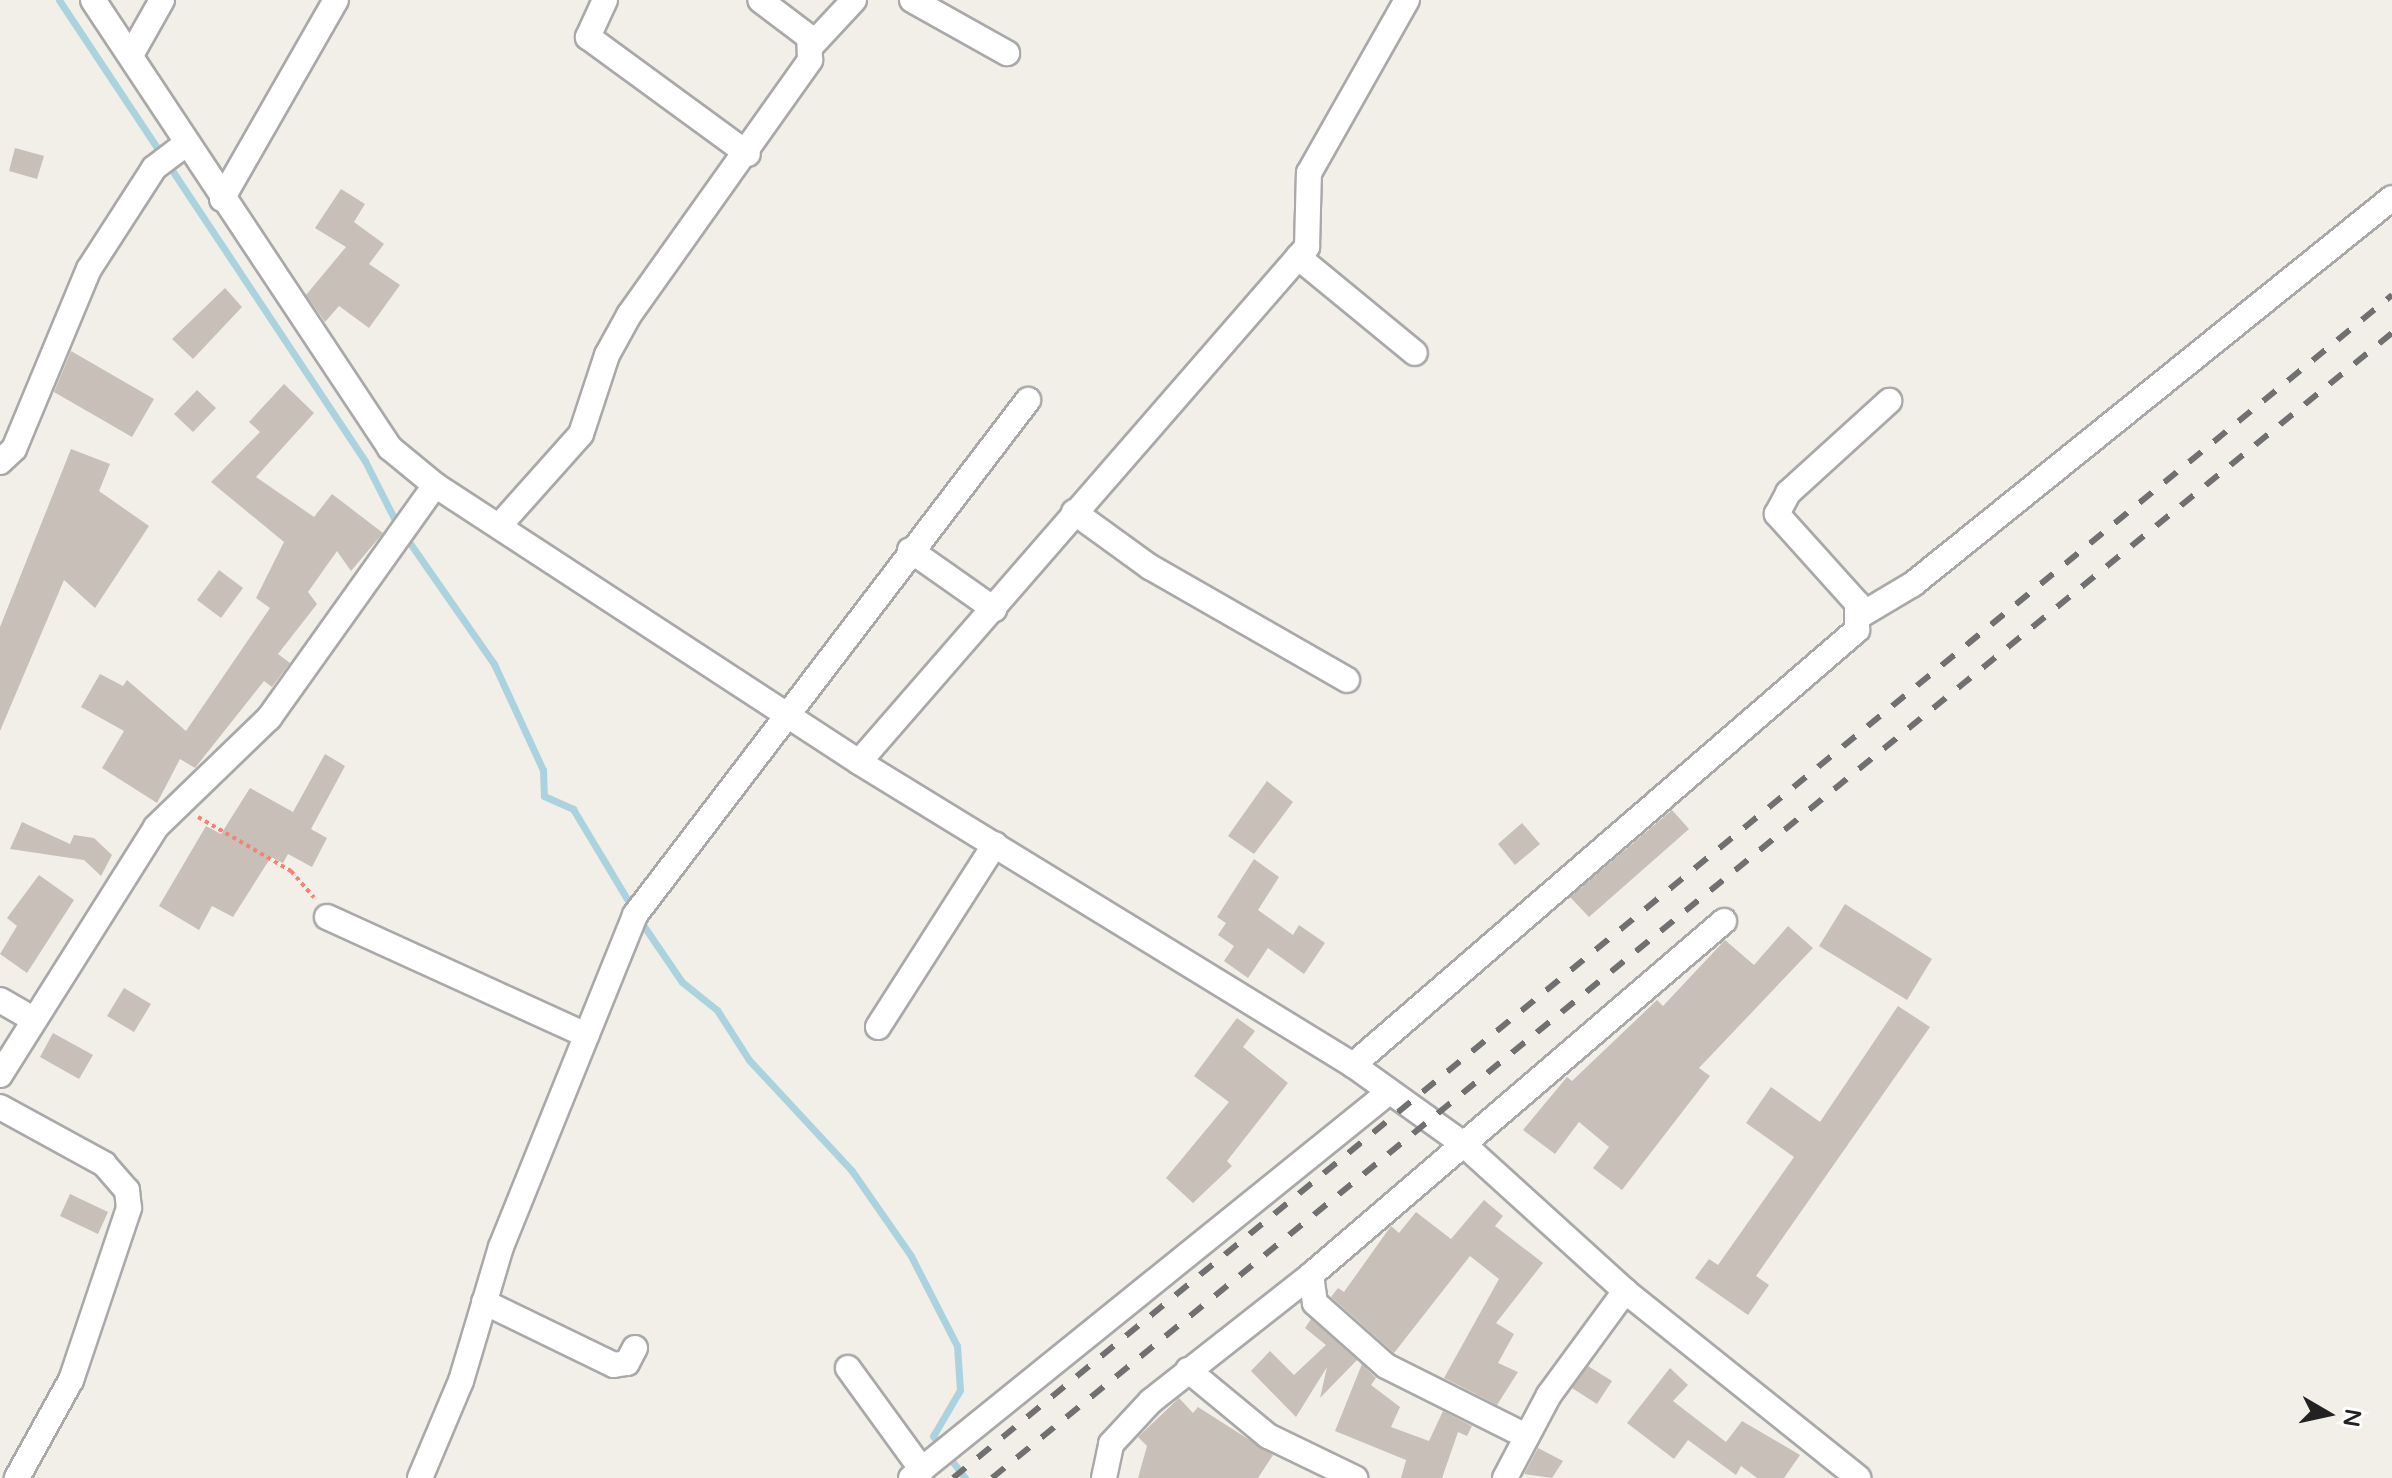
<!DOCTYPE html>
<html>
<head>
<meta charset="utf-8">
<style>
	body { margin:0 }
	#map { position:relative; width:2392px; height:1478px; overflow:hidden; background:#f2efe9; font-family:"Varela Round",sans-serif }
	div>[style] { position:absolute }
	.stream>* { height:7px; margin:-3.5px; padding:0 3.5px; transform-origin:3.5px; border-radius:3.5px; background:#aad3df }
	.building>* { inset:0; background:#c7bfb8 }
	.path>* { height:4px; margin-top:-2px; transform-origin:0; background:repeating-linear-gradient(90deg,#fa8072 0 4px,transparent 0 8px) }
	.roads { filter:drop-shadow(2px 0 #a9a9a9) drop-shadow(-2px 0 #a9a9a9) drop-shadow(0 2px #a9a9a9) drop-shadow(0 -2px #a9a9a9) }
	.minor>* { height:24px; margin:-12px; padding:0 12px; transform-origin:12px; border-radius:12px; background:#fff }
	.rail>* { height:6px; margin-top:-3px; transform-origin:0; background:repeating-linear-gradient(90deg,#707070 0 16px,transparent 0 32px) }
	span { translate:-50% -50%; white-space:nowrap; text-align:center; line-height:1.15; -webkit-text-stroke:8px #fff; paint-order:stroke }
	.north { position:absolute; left:2288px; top:1374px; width:80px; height:80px; -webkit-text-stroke:6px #fff; paint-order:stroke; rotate:99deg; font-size:22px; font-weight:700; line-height:32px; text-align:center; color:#222 }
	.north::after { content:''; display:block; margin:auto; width:28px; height:36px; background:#222; clip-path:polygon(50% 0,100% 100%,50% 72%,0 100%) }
</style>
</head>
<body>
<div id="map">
	<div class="stream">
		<i style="left:59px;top:0;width:553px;rotate:56.42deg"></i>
		<i style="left:365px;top:461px;width:73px;rotate:63.1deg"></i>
		<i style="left:405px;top:536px;width:156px;rotate:55.2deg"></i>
		<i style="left:494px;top:664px;width:117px;rotate:65.2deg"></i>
		<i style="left:543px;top:770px;width:26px;rotate:88deg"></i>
		<i style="left:544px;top:796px;width:32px;rotate:24deg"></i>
		<i style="left:573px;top:809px;width:117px;rotate:59deg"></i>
		<i style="left:639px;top:919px;width:76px;rotate:55.7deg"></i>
		<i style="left:682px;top:982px;width:45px;rotate:38.7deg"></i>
		<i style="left:717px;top:1010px;width:59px;rotate:57.4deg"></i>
		<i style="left:749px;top:1060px;width:151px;rotate:47.1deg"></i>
		<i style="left:852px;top:1171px;width:103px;rotate:55.2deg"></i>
		<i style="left:911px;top:1256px;width:101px;rotate:62.9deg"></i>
		<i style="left:957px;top:1346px;width:44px;rotate:86.1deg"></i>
		<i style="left:960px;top:1390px;width:53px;rotate:120.4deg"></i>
		<i style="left:933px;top:1436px;width:53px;rotate:52.7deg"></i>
	</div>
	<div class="building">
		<i style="clip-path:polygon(15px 148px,44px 156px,37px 179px,9px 171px)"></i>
		<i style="clip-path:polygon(341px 189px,365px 204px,354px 222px,384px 244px,369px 264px,400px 285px,369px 328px,339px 306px,325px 322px,306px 295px,346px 247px,315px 228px)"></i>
		<i style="clip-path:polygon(225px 288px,242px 307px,193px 359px,172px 339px)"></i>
		<i style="clip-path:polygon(71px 351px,154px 399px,132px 437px,54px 392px)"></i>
		<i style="clip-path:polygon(284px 384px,314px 413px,256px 477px,314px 517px,332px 494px,383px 533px,351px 571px,337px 551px,308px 592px,317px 604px,278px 654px,290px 663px,272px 687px,264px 681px,195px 768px,180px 759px,157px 803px,102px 768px,124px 731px,81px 707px,100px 674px,123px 686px,127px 680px,186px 731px,270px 608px,256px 598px,284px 542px,211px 482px,260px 432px,249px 422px)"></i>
		<i style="clip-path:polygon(197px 390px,216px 408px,193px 432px,174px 414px)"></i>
		<i style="clip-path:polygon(71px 449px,110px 464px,99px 491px,149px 526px,95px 608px,64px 580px,0 731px,0 627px)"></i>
		<i style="clip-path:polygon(219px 570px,243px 588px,221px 618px,197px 600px)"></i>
		<i style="clip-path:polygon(325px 754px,345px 766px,311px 829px,327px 838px,312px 867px,288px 854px,283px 863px,271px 857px,233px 917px,212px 906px,199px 930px,159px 906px,206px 826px,221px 834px,250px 788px,293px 812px)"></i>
		<i style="clip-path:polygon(1267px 781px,1293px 802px,1254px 854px,1228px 836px)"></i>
		<i style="clip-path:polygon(1672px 810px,1689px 829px,1589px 917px,1570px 897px)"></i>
		<i style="clip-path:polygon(22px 822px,70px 844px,74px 835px,94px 838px,112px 855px,101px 876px,84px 860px,10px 849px)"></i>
		<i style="clip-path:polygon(1522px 823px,1540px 844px,1515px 865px,1498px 844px)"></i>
		<i style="clip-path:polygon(1254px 859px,1279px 877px,1258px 910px,1293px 935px,1299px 925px,1325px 943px,1304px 974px,1268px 948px,1248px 978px,1224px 961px,1234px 946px,1218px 935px,1226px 923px,1217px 917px)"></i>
		<i style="clip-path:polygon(39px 875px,74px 900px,27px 973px,0 954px,17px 926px,7px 918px)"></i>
		<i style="clip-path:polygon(1845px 904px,1932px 959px,1907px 1000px,1819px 946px)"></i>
		<i style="clip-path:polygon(1788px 926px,1813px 948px,1699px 1068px,1710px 1076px,1622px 1190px,1593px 1168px,1609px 1147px,1579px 1122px,1555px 1154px,1523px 1130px,1567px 1077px,1572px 1081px,1657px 1000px,1663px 1006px,1725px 940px,1754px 965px)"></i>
		<i style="clip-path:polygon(124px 988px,151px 1004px,134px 1032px,107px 1016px)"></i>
		<i style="clip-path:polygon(1898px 1006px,1930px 1027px,1756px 1276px,1769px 1285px,1748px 1315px,1695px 1278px,1709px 1259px,1718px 1265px,1794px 1157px,1746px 1123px,1771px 1087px,1820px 1122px)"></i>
		<i style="clip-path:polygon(1237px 1018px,1255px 1031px,1243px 1047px,1288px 1083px,1227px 1161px,1232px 1166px,1193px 1203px,1166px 1178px,1229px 1102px,1194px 1076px)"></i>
		<i style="clip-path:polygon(53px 1033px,93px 1055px,79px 1079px,40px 1057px)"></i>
		<i style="clip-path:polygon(70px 1194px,108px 1212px,98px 1234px,60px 1216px)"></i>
		<i style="clip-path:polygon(1484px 1200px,1503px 1216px,1495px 1226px,1543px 1263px,1496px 1323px,1514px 1334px,1498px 1363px,1518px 1372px,1497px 1405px,1444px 1378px,1499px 1279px,1470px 1256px,1394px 1353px,1331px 1297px,1338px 1288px,1344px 1292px,1391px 1226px,1399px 1233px,1416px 1212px,1451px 1239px)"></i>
		<i style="clip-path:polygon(1311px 1319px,1357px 1360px,1320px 1398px,1327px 1367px,1296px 1417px,1251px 1371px,1270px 1351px,1294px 1375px,1326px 1345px,1305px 1328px)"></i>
		<i style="clip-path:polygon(1362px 1364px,1376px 1378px,1371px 1385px,1400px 1407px,1391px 1427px,1429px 1441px,1443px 1411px,1472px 1426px,1467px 1436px,1458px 1432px,1442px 1478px,1401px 1478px,1406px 1460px,1335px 1431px)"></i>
		<i style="clip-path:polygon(1588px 1366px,1612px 1381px,1597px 1404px,1572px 1388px)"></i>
		<i style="clip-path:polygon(1670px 1368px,1688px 1385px,1673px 1401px,1726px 1442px,1742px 1421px,1800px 1455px,1784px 1478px,1757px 1478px,1741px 1466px,1736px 1475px,1688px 1440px,1674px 1459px,1627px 1423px)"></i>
		<i style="clip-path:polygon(1179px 1398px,1193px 1413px,1198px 1407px,1273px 1455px,1258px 1478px,1138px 1478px,1147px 1446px,1138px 1437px)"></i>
		<i style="clip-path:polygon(1538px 1448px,1563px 1461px,1552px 1478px,1524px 1474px)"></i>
	</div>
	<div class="path">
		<i style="left:198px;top:817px;width:108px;rotate:30.1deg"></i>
		<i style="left:291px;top:871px;width:35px;rotate:49deg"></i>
	</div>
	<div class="roads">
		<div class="minor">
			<i style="left:93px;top:0;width:538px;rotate:56.46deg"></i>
			<i style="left:390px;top:448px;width:58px;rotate:39.4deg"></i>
			<i style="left:435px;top:485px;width:506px;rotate:33.16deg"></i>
			<i style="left:859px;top:762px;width:580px;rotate:31.52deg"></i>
			<i style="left:1353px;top:1065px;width:134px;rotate:35.6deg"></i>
			<i style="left:1462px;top:1143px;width:220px;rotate:42.2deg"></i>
			<i style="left:1625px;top:1291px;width:299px;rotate:38.7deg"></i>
			<i style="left:605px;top:0;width:41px;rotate:114.7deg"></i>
			<i style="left:588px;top:37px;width:198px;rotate:36.2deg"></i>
			<i style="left:912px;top:0;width:109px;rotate:29.2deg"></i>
			<i style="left:813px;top:44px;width:60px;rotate:-47deg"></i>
			<i style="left:131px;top:55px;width:63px;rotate:-60.6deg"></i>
			<i style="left:222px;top:199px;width:229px;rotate:-60.2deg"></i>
			<i style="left:1298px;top:257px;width:151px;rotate:39.4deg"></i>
			<i style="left:0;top:462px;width:19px;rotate:-43deg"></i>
			<i style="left:14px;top:449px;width:195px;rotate:-67.4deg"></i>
			<i style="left:89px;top:269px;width:120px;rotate:-57.2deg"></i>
			<i style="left:154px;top:168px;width:40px;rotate:-37deg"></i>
			<i style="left:1074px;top:512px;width:94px;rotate:35.9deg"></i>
			<i style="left:1150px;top:567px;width:227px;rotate:29.8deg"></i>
			<i style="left:499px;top:526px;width:123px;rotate:-48.3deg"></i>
			<i style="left:581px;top:434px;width:83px;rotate:-71.8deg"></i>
			<i style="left:607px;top:355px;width:46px;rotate:-61.2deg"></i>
			<i style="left:629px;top:315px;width:313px;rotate:-54.6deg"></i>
			<i style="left:810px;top:60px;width:23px;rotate:-92deg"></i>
			<i style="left:809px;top:37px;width:61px;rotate:-142.9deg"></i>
			<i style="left:910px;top:550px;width:103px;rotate:35.1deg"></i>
			<i style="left:1861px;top:615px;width:61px;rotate:-30.8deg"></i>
			<i style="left:1913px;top:584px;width:615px;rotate:-38.86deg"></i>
			<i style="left:859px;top:762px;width:683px;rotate:-48.98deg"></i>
			<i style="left:1307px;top:247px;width:74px;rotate:-88.5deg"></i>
			<i style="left:1309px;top:173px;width:199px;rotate:-60.5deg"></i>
			<i style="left:327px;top:917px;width:285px;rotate:24.5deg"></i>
			<i style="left:0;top:1000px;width:39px;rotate:30deg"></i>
			<i style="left:878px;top:1027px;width:217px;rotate:-57.4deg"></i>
			<i style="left:1353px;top:1065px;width:666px;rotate:-40.8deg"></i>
			<i style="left:1857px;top:630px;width:27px;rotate:-90deg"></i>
			<i style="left:1857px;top:603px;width:120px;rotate:-132deg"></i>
			<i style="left:1777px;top:514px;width:24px;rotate:-62deg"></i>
			<i style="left:1788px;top:493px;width:137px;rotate:-42.3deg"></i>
			<i style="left:0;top:1075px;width:293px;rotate:-57.8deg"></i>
			<i style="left:156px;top:827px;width:157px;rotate:-44deg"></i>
			<i style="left:269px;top:718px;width:286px;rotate:-54.5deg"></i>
			<i style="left:0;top:1107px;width:119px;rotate:28.7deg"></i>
			<i style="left:104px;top:1164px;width:35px;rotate:49deg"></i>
			<i style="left:127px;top:1190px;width:18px;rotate:84deg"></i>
			<i style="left:129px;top:1208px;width:182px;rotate:108.6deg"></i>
			<i style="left:71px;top:1380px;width:112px;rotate:118.9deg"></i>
			<i style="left:1311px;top:1275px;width:28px;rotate:82deg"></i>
			<i style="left:1315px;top:1303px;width:95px;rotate:41.6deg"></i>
			<i style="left:1386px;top:1366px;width:157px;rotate:26.6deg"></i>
			<i style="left:484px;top:1302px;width:144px;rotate:25.9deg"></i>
			<i style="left:614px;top:1365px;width:13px;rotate:-9deg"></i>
			<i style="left:627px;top:1363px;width:17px;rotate:-62deg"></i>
			<i style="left:848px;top:1368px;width:126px;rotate:54deg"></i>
			<i style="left:1188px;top:1370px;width:104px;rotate:39.5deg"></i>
			<i style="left:1268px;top:1436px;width:97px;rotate:25.8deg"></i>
			<i style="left:420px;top:1478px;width:105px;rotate:-67.1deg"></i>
			<i style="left:461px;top:1381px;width:140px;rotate:-73.4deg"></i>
			<i style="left:501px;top:1247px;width:358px;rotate:-68deg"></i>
			<i style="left:635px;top:915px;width:648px;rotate:-52.65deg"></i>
			<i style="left:911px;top:1478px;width:614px;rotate:-38.92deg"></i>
			<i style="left:1104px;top:1478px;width:35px;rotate:-78deg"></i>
			<i style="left:1111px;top:1444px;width:59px;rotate:-47.1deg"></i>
			<i style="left:1151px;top:1401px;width:204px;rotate:-38.2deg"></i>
			<i style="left:1311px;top:1275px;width:544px;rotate:-40.6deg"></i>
			<i style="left:1505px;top:1478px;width:94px;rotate:-62.1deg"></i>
			<i style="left:1549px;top:1395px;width:129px;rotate:-53.8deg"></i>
		</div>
	</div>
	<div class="rail">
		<i style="left:953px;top:1478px;width:1863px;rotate:-39.42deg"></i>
		<i style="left:992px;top:1478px;width:1809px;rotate:-39.28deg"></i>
	</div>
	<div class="north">N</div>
</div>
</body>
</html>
